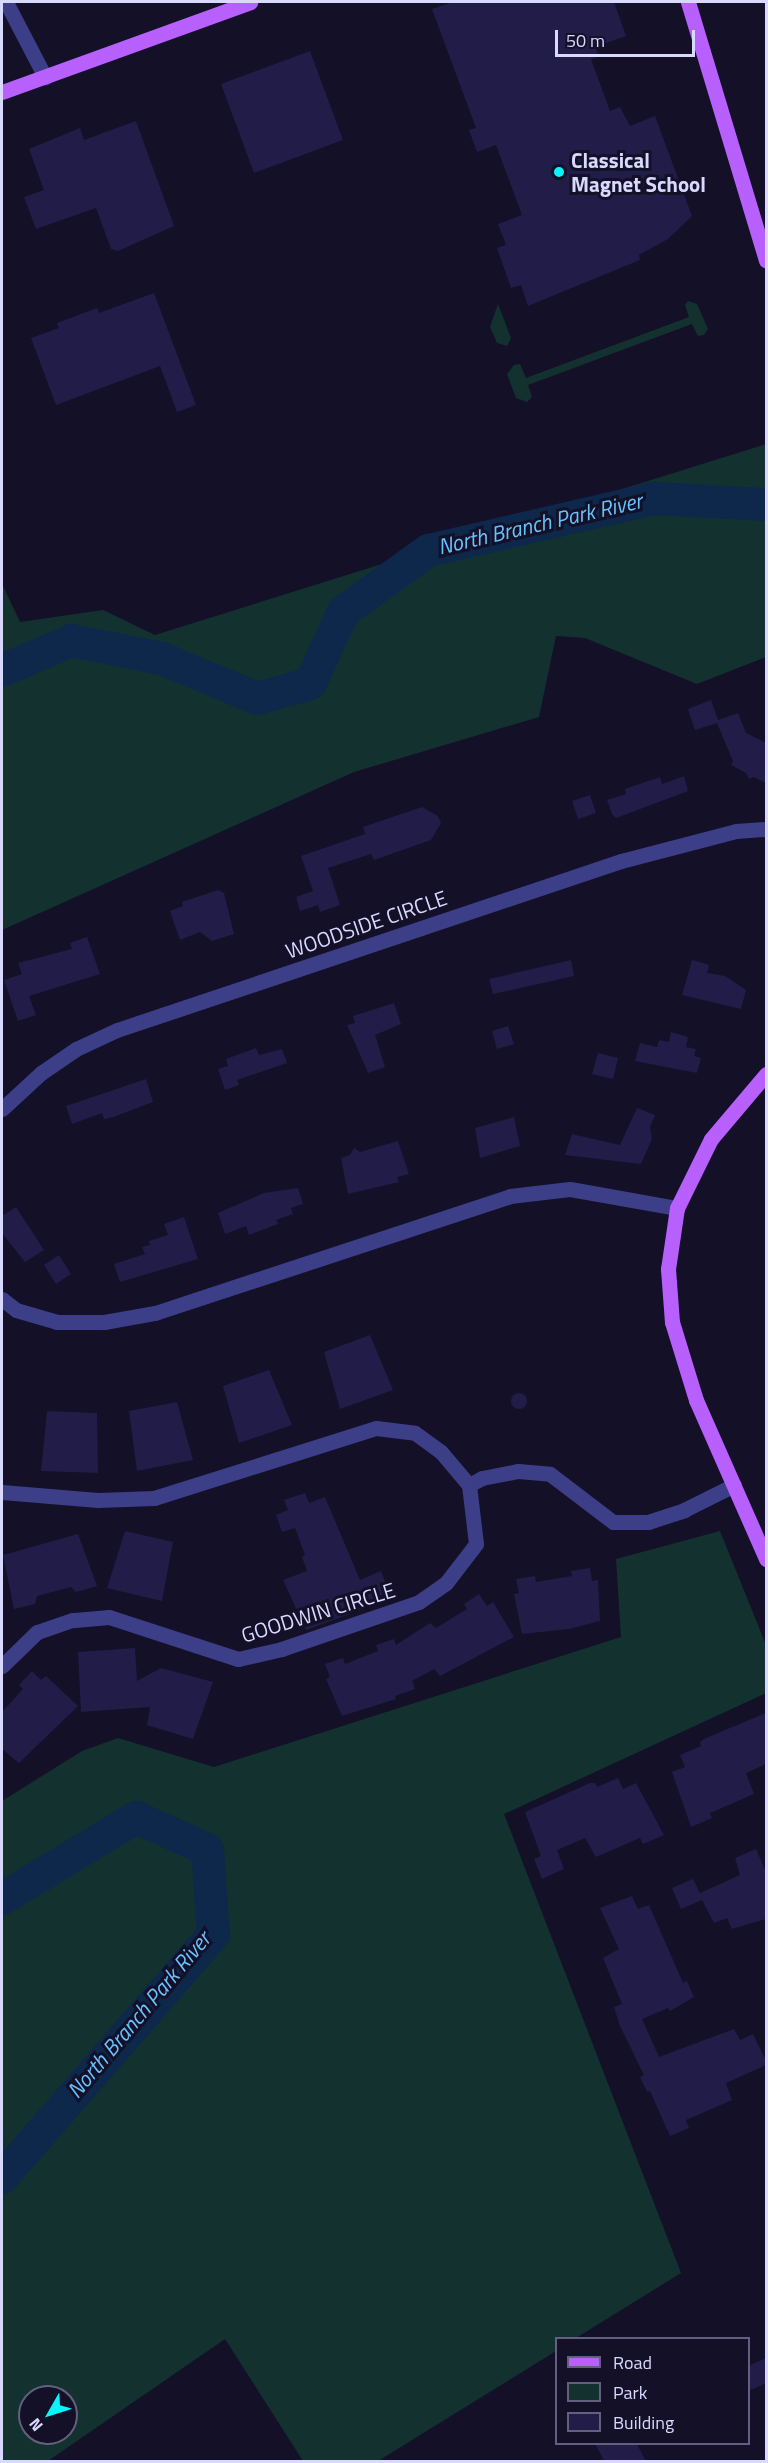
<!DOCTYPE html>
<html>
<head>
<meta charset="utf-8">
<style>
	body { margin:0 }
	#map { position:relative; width:768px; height:2463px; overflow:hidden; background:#131028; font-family:"Titillium Web",sans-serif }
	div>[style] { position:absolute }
	.green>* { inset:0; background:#13322f }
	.river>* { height:33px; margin:-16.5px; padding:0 16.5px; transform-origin:16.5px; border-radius:16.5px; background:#0d284b }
	.building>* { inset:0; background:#221c49 }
	.round { border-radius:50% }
	.minor>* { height:15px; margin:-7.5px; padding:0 7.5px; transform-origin:7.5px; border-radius:7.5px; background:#3c3e87 }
	.major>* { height:15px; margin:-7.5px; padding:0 7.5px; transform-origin:7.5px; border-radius:7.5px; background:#b760fe }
	.dots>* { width:16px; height:16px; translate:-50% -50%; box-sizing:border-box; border:3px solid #131028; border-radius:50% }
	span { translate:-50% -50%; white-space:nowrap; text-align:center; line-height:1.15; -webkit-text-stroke:6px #131028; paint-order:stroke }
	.poi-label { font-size:21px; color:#d9d8ff; font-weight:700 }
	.left { translate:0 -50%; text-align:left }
	.street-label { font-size:21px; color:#d9d8ff }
	.water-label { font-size:22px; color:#66c3fe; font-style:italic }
	.frame { position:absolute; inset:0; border:3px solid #d9d8ff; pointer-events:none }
	.legend { position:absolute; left:555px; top:2337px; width:195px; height:108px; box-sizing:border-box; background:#131028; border:2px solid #62607e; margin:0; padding:8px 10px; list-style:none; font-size:18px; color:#d9d8ff }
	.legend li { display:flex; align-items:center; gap:12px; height:30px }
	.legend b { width:30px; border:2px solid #62607e }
	.north { position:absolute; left:18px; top:2385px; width:60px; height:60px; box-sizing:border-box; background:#131028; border:2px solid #62607e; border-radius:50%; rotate:231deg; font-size:16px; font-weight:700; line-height:24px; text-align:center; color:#d9d8ff }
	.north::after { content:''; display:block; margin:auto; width:21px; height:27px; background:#05f7fe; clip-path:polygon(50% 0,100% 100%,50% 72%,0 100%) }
	.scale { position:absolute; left:555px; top:30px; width:140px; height:27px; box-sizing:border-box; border:3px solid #d9d8ff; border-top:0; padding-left:8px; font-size:18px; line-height:21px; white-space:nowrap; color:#d9d8ff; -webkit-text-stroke:4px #131028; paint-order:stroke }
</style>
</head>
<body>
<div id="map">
	<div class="green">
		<i style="clip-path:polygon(688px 301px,697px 304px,708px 329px,704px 335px,698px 336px,692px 324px,528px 385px,532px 397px,527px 402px,516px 398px,507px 374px,514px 365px,520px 364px,526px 378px,689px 317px,685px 305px)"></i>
		<i style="clip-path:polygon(498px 304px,511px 338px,507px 346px,497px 343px,490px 327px)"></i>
		<i style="clip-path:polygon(766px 444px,766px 657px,697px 684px,585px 638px,556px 636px,539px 717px,354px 772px,2px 930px,2px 584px,20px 622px,103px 610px,155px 635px)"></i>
		<i style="clip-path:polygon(evenodd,720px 1531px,766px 1645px,766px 1693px,504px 1814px,681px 2273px,576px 2338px,556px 2338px,556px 2351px,378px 2461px,303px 2461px,225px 2339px,48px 2461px,2px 2461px,2px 1801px,82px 1751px,118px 1738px,214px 1767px,621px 1637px,616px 1559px,720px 1531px,30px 2397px,66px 2397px,66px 2433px,30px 2433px,30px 2397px)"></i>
	</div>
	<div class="river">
		<i style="left:2px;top:670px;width:75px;rotate:-23.5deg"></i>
		<i style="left:71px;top:640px;width:92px;rotate:11.3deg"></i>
		<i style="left:161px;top:658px;width:104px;rotate:22.6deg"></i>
		<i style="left:257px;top:698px;width:55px;rotate:-15.8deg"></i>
		<i style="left:310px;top:683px;width:79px;rotate:-65.4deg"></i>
		<i style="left:343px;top:611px;width:105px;rotate:-35.7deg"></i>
		<i style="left:428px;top:550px;width:232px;rotate:-13deg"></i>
		<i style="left:654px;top:498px;width:112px;rotate:3.1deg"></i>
		<i style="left:2px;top:1898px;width:157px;rotate:-31.2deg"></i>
		<i style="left:136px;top:1817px;width:78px;rotate:24.3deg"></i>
		<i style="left:207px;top:1849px;width:85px;rotate:86deg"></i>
		<i style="left:213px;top:1934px;width:322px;rotate:131deg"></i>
	</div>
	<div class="building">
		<i style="clip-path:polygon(453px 2px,614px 2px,626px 36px,595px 47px,599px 56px,591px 59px,610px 111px,620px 107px,630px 126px,655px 116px,692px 216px,668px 239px,639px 255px,640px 260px,528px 306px,521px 285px,511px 288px,497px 248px,506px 245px,498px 224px,522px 215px,496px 145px,477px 152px,469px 130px,476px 128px,432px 9px)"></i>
		<i style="clip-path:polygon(310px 51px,343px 140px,254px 173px,221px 84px)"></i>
		<i style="clip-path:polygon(136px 121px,174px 226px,118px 251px,111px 249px,96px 208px,36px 229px,24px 197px,44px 190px,29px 149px,80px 128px,84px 140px)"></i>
		<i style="clip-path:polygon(154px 293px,196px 405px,177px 412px,160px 366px,56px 405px,31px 338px,59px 328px,57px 323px,97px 308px,99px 313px)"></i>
		<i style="clip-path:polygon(711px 700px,718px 720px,738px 713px,746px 733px,766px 743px,766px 783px,754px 777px,749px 779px,746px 773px,731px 765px,733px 761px,717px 723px,695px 730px,688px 709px)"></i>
		<i style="clip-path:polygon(684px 776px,688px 791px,616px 818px,612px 814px,607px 800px,626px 794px,625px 789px,660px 777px,662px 784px)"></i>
		<i style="clip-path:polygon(590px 795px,596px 813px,578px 819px,572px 801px)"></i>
		<i style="clip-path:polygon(422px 807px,438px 816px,441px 823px,431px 840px,374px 860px,371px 854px,328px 868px,340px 905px,320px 912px,318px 905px,300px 911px,296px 897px,313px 891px,301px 856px,365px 834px,363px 827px)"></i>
		<i style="clip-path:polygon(218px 890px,224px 893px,234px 934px,212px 941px,200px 932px,180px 940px,170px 911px,183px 906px,182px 902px)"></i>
		<i style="clip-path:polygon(87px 937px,100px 974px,29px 996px,36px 1015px,18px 1021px,4px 980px,22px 974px,18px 963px,72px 949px,70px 943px)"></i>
		<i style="clip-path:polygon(571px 960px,574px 976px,493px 994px,489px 979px)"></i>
		<i style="clip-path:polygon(692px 960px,709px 965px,707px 973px,725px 976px,746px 990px,741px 1009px,682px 995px)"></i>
		<i style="clip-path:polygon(394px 1003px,401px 1024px,375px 1035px,385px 1067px,368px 1073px,347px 1025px,355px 1023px,353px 1016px)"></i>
		<i style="clip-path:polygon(508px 1026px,514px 1044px,497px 1049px,492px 1031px)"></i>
		<i style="clip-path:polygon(671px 1032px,688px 1037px,686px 1047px,696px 1049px,694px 1056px,701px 1058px,697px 1073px,635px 1061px,640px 1043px,657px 1047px,659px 1040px,669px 1042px)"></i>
		<i style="clip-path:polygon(256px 1048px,259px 1055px,282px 1049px,287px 1063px,237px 1080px,239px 1085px,225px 1090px,218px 1069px,228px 1066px,226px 1059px)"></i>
		<i style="clip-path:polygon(598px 1053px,618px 1058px,613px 1079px,592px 1074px)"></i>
		<i style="clip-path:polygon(146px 1079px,153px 1102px,113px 1117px,104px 1119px,102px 1113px,72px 1124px,66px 1106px)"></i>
		<i style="clip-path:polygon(637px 1108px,655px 1115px,650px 1127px,652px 1139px,641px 1164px,565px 1155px,572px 1134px,620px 1145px)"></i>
		<i style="clip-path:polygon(514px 1117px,520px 1146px,480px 1158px,475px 1128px)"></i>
		<i style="clip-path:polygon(398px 1141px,409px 1174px,397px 1177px,399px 1182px,348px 1194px,341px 1158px,350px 1155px,354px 1148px,360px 1152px)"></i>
		<i style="clip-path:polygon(298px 1188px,303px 1204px,291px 1208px,293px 1214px,276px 1220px,278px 1224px,249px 1235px,246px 1226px,225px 1234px,218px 1213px,264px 1193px)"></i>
		<i style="clip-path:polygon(16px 1207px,44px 1250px,25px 1262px,2px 1233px,2px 1216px)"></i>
		<i style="clip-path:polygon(184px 1217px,198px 1259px,120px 1282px,114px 1264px,145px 1254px,142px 1247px,150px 1245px,149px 1241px,168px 1235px,164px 1224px)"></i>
		<i style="clip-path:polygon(59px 1255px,71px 1274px,56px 1284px,44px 1265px)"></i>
		<i style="clip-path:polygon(370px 1335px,393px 1390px,340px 1409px,324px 1352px)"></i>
		<i style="clip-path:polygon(269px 1370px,292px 1425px,239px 1443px,223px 1386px)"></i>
		<i class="round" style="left:511px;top:1393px;width:16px;height:16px"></i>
		<i style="clip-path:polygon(177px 1402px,193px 1460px,137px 1471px,129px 1411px)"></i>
		<i style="clip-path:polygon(47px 1411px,97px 1413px,98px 1473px,41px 1471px)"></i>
		<i style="clip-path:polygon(305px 1493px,309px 1503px,325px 1497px,360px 1580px,381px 1571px,389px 1592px,367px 1601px,369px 1607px,306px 1630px,283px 1580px,307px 1571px,302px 1557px,305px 1555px,295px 1528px,282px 1532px,276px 1515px,288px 1510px,284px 1500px)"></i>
		<i style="clip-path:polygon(125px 1531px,173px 1542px,162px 1601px,107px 1588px)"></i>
		<i style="clip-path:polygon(78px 1534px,97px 1586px,76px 1592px,71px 1587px,37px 1596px,35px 1604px,14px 1609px,3px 1555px)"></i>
		<i style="clip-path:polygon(590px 1568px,592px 1581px,598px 1580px,600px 1621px,569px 1629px,522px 1634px,514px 1594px,519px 1593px,516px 1579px,535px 1576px,536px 1582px,572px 1576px,571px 1571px)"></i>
		<i style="clip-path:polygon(479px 1594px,487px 1606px,493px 1602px,514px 1637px,440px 1676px,434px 1669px,412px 1681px,415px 1689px,395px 1696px,396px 1699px,342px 1716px,326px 1679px,330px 1677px,325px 1664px,343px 1658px,345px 1664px,378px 1651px,376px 1645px,394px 1639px,396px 1645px,430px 1623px,436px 1628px,467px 1609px,464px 1604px)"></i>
		<i style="clip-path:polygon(135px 1648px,137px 1681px,161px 1668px,213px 1682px,193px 1739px,147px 1725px,150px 1707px,81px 1712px,78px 1652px)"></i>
		<i style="clip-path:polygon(32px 1671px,41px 1680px,46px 1676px,78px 1706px,19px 1763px,2px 1749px,2px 1712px,23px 1689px,19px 1685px)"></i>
		<i style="clip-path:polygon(766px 1713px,766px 1764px,746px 1773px,754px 1794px,710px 1813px,712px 1818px,691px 1827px,672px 1772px,685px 1767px,680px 1755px,701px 1746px,700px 1742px,706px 1738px)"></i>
		<i style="clip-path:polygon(618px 1778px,623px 1789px,636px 1783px,664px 1835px,643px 1844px,640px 1838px,596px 1857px,585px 1838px,557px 1850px,564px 1869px,542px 1879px,534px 1859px,541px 1856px,525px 1812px,590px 1783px,595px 1783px,597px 1787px)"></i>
		<i style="clip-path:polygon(756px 1849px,766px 1872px,766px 1919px,732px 1929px,727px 1918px,714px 1923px,702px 1900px,681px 1909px,672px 1888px,693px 1879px,700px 1893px,740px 1875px,735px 1858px)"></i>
		<i style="clip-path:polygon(632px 1896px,638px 1909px,649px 1905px,683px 1983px,687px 1981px,694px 1997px,670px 2011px,668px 2008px,642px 2019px,659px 2057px,734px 2029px,740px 2040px,753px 2034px,766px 2061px,766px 2065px,726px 2083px,732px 2100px,686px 2120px,689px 2128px,670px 2136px,650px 2091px,647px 2092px,640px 2077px,644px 2075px,620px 2026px,614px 2007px,622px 2004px,603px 1958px,619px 1949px,600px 1908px)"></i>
		<i style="clip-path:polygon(766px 2358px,766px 2383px,748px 2391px,748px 2366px)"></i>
		<i style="clip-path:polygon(595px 2444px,637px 2444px,646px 2462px,605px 2462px)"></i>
	</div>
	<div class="minor">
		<i style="left:6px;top:2px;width:85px;rotate:62.5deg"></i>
		<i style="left:2px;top:1109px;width:53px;rotate:-42.7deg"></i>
		<i style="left:41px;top:1073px;width:42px;rotate:-34.4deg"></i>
		<i style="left:76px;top:1049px;width:45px;rotate:-24.9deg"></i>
		<i style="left:117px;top:1030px;width:532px;rotate:-18.54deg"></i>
		<i style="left:621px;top:861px;width:119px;rotate:-14.6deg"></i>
		<i style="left:736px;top:831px;width:30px;rotate:-4deg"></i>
		<i style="left:2px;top:1299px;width:18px;rotate:38deg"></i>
		<i style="left:16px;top:1310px;width:43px;rotate:16.3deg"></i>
		<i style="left:57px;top:1322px;width:47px"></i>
		<i style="left:104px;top:1322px;width:52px;rotate:-10deg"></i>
		<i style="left:155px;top:1313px;width:374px;rotate:-18.2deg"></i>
		<i style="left:510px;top:1196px;width:60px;rotate:-6.7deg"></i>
		<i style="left:570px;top:1189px;width:109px;rotate:10.1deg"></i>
		<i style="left:469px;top:1485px;width:15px;rotate:-28deg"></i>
		<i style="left:482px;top:1478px;width:37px;rotate:-11deg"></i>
		<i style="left:518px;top:1471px;width:32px;rotate:5deg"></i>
		<i style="left:550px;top:1474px;width:79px;rotate:37.3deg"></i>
		<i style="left:613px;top:1522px;width:35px"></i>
		<i style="left:648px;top:1522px;width:38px;rotate:-18deg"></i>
		<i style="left:684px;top:1510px;width:56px;rotate:-26.6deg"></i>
		<i style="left:2px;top:1492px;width:96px;rotate:4.8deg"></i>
		<i style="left:98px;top:1500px;width:56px;rotate:-2deg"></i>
		<i style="left:154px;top:1498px;width:233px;rotate:-17.5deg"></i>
		<i style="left:376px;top:1428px;width:39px;rotate:7deg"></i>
		<i style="left:415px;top:1433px;width:32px;rotate:36deg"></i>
		<i style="left:441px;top:1452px;width:43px;rotate:49.7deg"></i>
		<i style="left:469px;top:1485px;width:59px;rotate:83.2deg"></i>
		<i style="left:476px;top:1544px;width:49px;rotate:127.6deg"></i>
		<i style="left:446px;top:1583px;width:33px;rotate:145deg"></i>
		<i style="left:419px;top:1602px;width:145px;rotate:161.1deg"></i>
		<i style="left:282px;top:1649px;width:45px;rotate:167.2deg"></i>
		<i style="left:238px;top:1659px;width:136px;rotate:-162deg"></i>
		<i style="left:109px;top:1617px;width:37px;rotate:175deg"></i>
		<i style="left:72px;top:1620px;width:37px;rotate:161deg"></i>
		<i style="left:37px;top:1632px;width:49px;rotate:135.8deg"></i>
	</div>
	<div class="major">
		<i style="left:688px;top:2px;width:270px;rotate:73.2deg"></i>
		<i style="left:2px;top:92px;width:264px;rotate:-19.9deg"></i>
		<i style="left:766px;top:1074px;width:85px;rotate:130.2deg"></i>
		<i style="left:711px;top:1139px;width:77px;rotate:116.2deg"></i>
		<i style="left:677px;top:1208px;width:62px;rotate:98.4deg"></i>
		<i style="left:668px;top:1269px;width:53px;rotate:85.7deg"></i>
		<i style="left:672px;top:1322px;width:82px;rotate:72.9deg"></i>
		<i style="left:696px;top:1400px;width:174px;rotate:66.2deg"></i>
	</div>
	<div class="dots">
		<i style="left:559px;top:172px;background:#05f7fe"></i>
	</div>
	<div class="poi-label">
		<span class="left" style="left:571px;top:172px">Classical<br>Magnet School</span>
	</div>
	<div class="street-label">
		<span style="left:366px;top:924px;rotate:-19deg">WOODSIDE CIRCLE</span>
		<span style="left:318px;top:1612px;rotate:-17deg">GOODWIN CIRCLE</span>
	</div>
	<div class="water-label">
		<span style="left:540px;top:524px;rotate:-13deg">North Branch Park River</span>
		<span style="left:139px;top:2015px;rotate:-50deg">North Branch Park River</span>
	</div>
	<div class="frame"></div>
	<ul class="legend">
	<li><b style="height:8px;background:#b760fe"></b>Road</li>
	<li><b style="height:16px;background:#13322f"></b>Park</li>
	<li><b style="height:16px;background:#221c49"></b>Building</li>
	</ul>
	<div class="north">N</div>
	<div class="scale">50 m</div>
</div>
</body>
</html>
